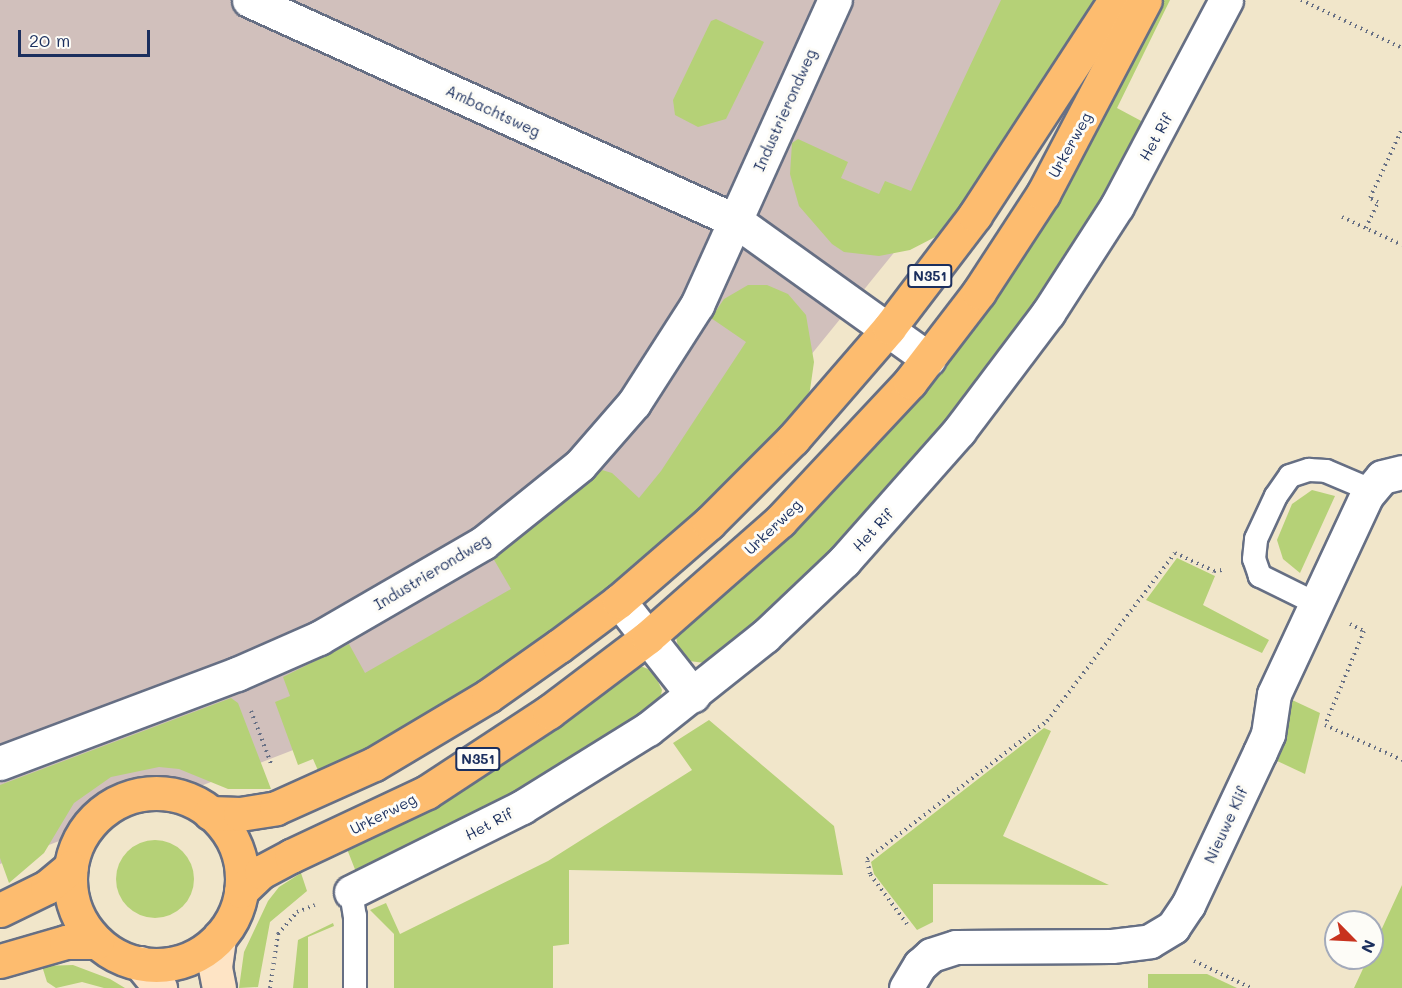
<!DOCTYPE html>
<html>
<head>
<meta charset="utf-8">
<style>
	body { margin:0 }
	#map { position:relative; width:1402px; height:988px; overflow:hidden; background:#f1e6ca; font-family:Mali,sans-serif }
	div>[style] { position:absolute }
	.industrial>* { inset:0; background:#d1c0bc }
	.green>* { inset:0; background:#b5d177 }
	.round { border-radius:50% }
	.path>* { height:4px; margin-top:-2px; transform-origin:0; background:repeating-linear-gradient(90deg,#666f84 0 1.5px,transparent 0 6px) }
	.roads { filter:drop-shadow(2px 0 #666f84) drop-shadow(-2px 0 #666f84) drop-shadow(0 2px #666f84) drop-shadow(0 -2px #666f84) }
	.lane>* { height:22px; margin:-11px; padding:0 11px; transform-origin:11px; border-radius:11px; background:#fff }
	.street>* { height:33px; margin:-16.5px; padding:0 16.5px; transform-origin:16.5px; border-radius:16.5px; background:#fff }
	.secondary>* { height:33px; margin:-16.5px; padding:0 16.5px; transform-origin:16.5px; border-radius:16.5px; background:#fee4c5 }
	.primary>* { height:33px; margin:-16.5px; padding:0 16.5px; transform-origin:16.5px; border-radius:16.5px; background:#fdbc6f }
	.primary>.ring { margin:-16.5px; padding:0; box-sizing:content-box; background:none; border:33px solid #fdbc6f; border-radius:50% }
	span { translate:-50% -50%; white-space:nowrap; text-align:center; line-height:1.15; -webkit-text-stroke:6px #fdfcf7; paint-order:stroke }
	.shield-label span { padding:2px 4px; background:#fdfcf7; border:2px solid; border-radius:4px; -webkit-text-stroke-width:0 }
	.shield-label { font-size:14px; color:#1b2f5e; font-weight:700 }
	.street-label { font-size:15px; color:#1b2f5e }
	.north { position:absolute; left:1324px; top:910px; width:60px; height:60px; box-sizing:border-box; background:#fdfcf7; border:2px solid #a3aaba; border-radius:50%; rotate:114deg; font-size:16px; font-weight:700; line-height:24px; text-align:center; color:#1b2f5e }
	.north::after { content:''; display:block; margin:auto; width:21px; height:27px; background:#c8321e; clip-path:polygon(50% 0,100% 100%,50% 72%,0 100%) }
	.scale { position:absolute; left:18px; top:30px; width:132px; height:27px; box-sizing:border-box; border:3px solid #1b2f5e; border-top:0; padding-left:8px; font-size:18px; line-height:21px; white-space:nowrap; color:#1b2f5e; -webkit-text-stroke:4px #fdfcf7; paint-order:stroke }
</style>
</head>
<body>
<div id="map">
	<div class="industrial">
		<i style="clip-path:polygon(0 0,1026px 0,927px 212px,741px 441px,378px 717px,0 864px)"></i>
	</div>
	<div class="green">
		<i style="clip-path:polygon(1001px 0,1100px 0,954px 221px,939px 235px,910px 250px,879px 256px,844px 252px,832px 244px,799px 206px,790px 174px,792px 143px,798px 139px,848px 162px,841px 178px,879px 194px,885px 181px,911px 191px)"></i>
		<i style="clip-path:polygon(1158px 0,1170px 0,1117px 108px,1145px 123px,1093px 212px,1015px 331px,923px 449px,821px 562px,764px 616px,705px 663px,689px 661px,679px 651px,675px 633px,867px 452px)"></i>
		<i style="clip-path:polygon(716px 19px,764px 42px,726px 119px,698px 127px,675px 115px,673px 100px,711px 21px)"></i>
		<i style="clip-path:polygon(748px 285px,767px 285px,788px 294px,806px 315px,814px 362px,810px 390px,798px 415px,680px 531px,534px 647px,404px 731px,320px 775px,313px 759px,298px 765px,275px 702px,290px 696px,283px 677px,349px 644px,365px 673px,511px 589px,493px 558px,602px 470px,612px 473px,639px 498px,661px 471px,746px 342px,711px 318px,724px 299px)"></i>
		<i style="clip-path:polygon(1312px 490px,1335px 496px,1300px 573px,1283px 559px,1277px 540px,1292px 504px)"></i>
		<i style="clip-path:polygon(1177px 558px,1215px 576px,1203px 605px,1269px 640px,1262px 653px,1146px 600px)"></i>
		<i style="clip-path:polygon(638px 665px,653px 671px,662px 690px,660px 700px,639px 717px,552px 773px,356px 872px,347px 849px,441px 797px)"></i>
		<i style="clip-path:polygon(231px 698px,238px 703px,271px 789px,228px 789px,179px 769px,159px 767px,111px 777px,74px 803px,44px 853px,9px 883px,0 858px,0 785px)"></i>
		<i style="clip-path:polygon(1290px 699px,1320px 713px,1305px 774px,1273px 759px)"></i>
		<i style="clip-path:polygon(709px 720px,834px 826px,843px 875px,569px 870px,569px 944px,553px 946px,553px 988px,394px 988px,394px 934px,370px 910px,386px 903px,400px 934px,548px 861px,692px 770px,673px 743px)"></i>
		<i style="clip-path:polygon(1044px 728px,1051px 731px,1003px 836px,1109px 885px,933px 884px,933px 922px,917px 930px,874px 874px,871px 862px)"></i>
		<i class="round" style="left:116px;top:840px;width:78px;height:78px"></i>
		<i style="clip-path:polygon(301px 873px,307px 891px,270px 922px,258px 987px,239px 988px,244px 952px,268px 901px,279px 887px)"></i>
		<i style="clip-path:polygon(1402px 885px,1402px 988px,1354px 988px,1368px 958px,1372px 958px,1372px 950px)"></i>
		<i style="clip-path:polygon(333px 923px,334px 926px,308px 937px,308px 988px,293px 988px,298px 940px)"></i>
		<i style="clip-path:polygon(73px 965px,110px 979px,125px 988px,104px 988px,82px 982px,56px 988px,47px 982px,42px 966px)"></i>
		<i style="clip-path:polygon(1148px 974px,1207px 974px,1237px 988px,1148px 988px)"></i>
	</div>
	<div class="path">
		<i style="left:1301px;top:0;width:112px;rotate:25.4deg"></i>
		<i style="left:1342px;top:217px;width:66px;rotate:25deg"></i>
		<i style="left:1366px;top:228px;width:29px;rotate:-65deg"></i>
		<i style="left:1378px;top:202px;width:9px;rotate:-153deg"></i>
		<i style="left:1370px;top:198px;width:76px;rotate:-65.1deg"></i>
		<i style="left:1350px;top:624px;width:16px;rotate:27deg"></i>
		<i style="left:1364px;top:631px;width:102px;rotate:112.5deg"></i>
		<i style="left:1325px;top:725px;width:85px;rotate:24.4deg"></i>
		<i style="left:251px;top:711px;width:59px;rotate:69.1deg"></i>
		<i style="left:907px;top:924px;width:62px;rotate:-126.5deg"></i>
		<i style="left:870px;top:874px;width:15px;rotate:-101deg"></i>
		<i style="left:867px;top:859px;width:227px;rotate:-37.5deg"></i>
		<i style="left:1047px;top:721px;width:211px;rotate:-52.7deg"></i>
		<i style="left:1175px;top:553px;width:43px;rotate:24.8deg"></i>
		<i style="left:1214px;top:571px;width:8px;rotate:-7deg"></i>
		<i style="left:1194px;top:961px;width:63px;rotate:25.3deg"></i>
		<i style="left:270px;top:988px;width:55px;rotate:-81.6deg"></i>
		<i style="left:278px;top:934px;width:29px;rotate:-49deg"></i>
		<i style="left:297px;top:912px;width:19px;rotate:-21deg"></i>
	</div>
	<div class="roads">
		<div class="lane">
			<i style="left:1317px;top:604px;width:64px;rotate:-153.8deg"></i>
			<i style="left:1260px;top:576px;width:18px;rotate:-109deg"></i>
			<i style="left:1254px;top:559px;width:20px;rotate:-84deg"></i>
			<i style="left:1256px;top:539px;width:47px;rotate:-65.1deg"></i>
			<i style="left:1276px;top:496px;width:24px;rotate:-55deg"></i>
			<i style="left:1290px;top:476px;width:20px;rotate:-18deg"></i>
			<i style="left:1309px;top:470px;width:17px;rotate:3deg"></i>
			<i style="left:1326px;top:471px;width:49px;rotate:22.9deg"></i>
			<i style="left:351px;top:892px;width:24px;rotate:81deg"></i>
			<i style="left:355px;top:916px;width:72px;rotate:90deg"></i>
		</div>
		<div class="street">
			<i style="left:249px;top:0;width:535px;rotate:24.41deg"></i>
			<i style="left:736px;top:221px;width:237px;rotate:35.6deg"></i>
			<i style="left:619px;top:601px;width:120px;rotate:51.8deg"></i>
			<i style="left:0;top:763px;width:253px;rotate:-20.6deg"></i>
			<i style="left:237px;top:674px;width:90px;rotate:-23.7deg"></i>
			<i style="left:319px;top:638px;width:190px;rotate:-30.1deg"></i>
			<i style="left:483px;top:543px;width:124px;rotate:-38.8deg"></i>
			<i style="left:580px;top:465px;width:82px;rotate:-48.9deg"></i>
			<i style="left:634px;top:403px;width:117px;rotate:-57.3deg"></i>
			<i style="left:697px;top:305px;width:335px;rotate:-65.7deg"></i>
			<i style="left:351px;top:892px;width:191px;rotate:-26.4deg"></i>
			<i style="left:522px;top:807px;width:148px;rotate:-31.8deg"></i>
			<i style="left:648px;top:729px;width:149px;rotate:-38.5deg"></i>
			<i style="left:765px;top:636px;width:109px;rotate:-43.5deg"></i>
			<i style="left:844px;top:561px;width:174px;rotate:-48.5deg"></i>
			<i style="left:959px;top:431px;width:148px;rotate:-53deg"></i>
			<i style="left:1048px;top:313px;width:127px;rotate:-57.2deg"></i>
			<i style="left:1117px;top:206px;width:233px;rotate:-62.1deg"></i>
			<i style="left:906px;top:988px;width:27px;rotate:-59deg"></i>
			<i style="left:920px;top:965px;width:15px;rotate:-42deg"></i>
			<i style="left:931px;top:955px;width:26px;rotate:-18deg"></i>
			<i style="left:956px;top:947px;width:156px;rotate:-0.4deg"></i>
			<i style="left:1112px;top:946px;width:38px;rotate:-7deg"></i>
			<i style="left:1150px;top:941px;width:27px;rotate:-31deg"></i>
			<i style="left:1173px;top:927px;width:27px;rotate:-56deg"></i>
			<i style="left:1188px;top:905px;width:169px;rotate:-64.8deg"></i>
			<i style="left:1260px;top:752px;width:20px;rotate:-66deg"></i>
			<i style="left:1268px;top:734px;width:40px;rotate:-81.5deg"></i>
			<i style="left:1274px;top:694px;width:220px;rotate:-65deg"></i>
			<i style="left:1367px;top:495px;width:23px;rotate:-50deg"></i>
			<i style="left:1382px;top:477px;width:21px;rotate:-14deg"></i>
		</div>
		<div class="secondary">
			<i style="left:140px;top:963px;width:32px;rotate:51deg"></i>
			<i style="left:219px;top:988px;width:21px;rotate:-101deg"></i>
			<i style="left:215px;top:967px;width:30px;rotate:-82deg"></i>
		</div>
		<div class="primary">
			<i class="ring" style="left:70px;top:793px;width:139px;height:139px"></i>
			<i style="left:210px;top:813px;width:30px;rotate:2deg"></i>
			<i style="left:240px;top:814px;width:36px;rotate:-9deg"></i>
			<i style="left:276px;top:808px;width:107px;rotate:-24.2deg"></i>
			<i style="left:374px;top:764px;width:133px;rotate:-30.8deg"></i>
			<i style="left:488px;top:696px;width:87px;rotate:-35.2deg"></i>
			<i style="left:559px;top:646px;width:75px;rotate:-36.9deg"></i>
			<i style="left:619px;top:601px;width:119px;rotate:-40.9deg"></i>
			<i style="left:709px;top:523px;width:119px;rotate:-45deg"></i>
			<i style="left:793px;top:439px;width:147px;rotate:-49.1deg"></i>
			<i style="left:889px;top:328px;width:142px;rotate:-52.7deg"></i>
			<i style="left:975px;top:215px;width:257px;rotate:-56.9deg"></i>
			<i style="left:241px;top:891px;width:28px;rotate:-44deg"></i>
			<i style="left:261px;top:872px;width:34px;rotate:-28deg"></i>
			<i style="left:291px;top:856px;width:150px;rotate:-25.2deg"></i>
			<i style="left:427px;top:792px;width:146px;rotate:-33.3deg"></i>
			<i style="left:549px;top:712px;width:124px;rotate:-37.1deg"></i>
			<i style="left:648px;top:637px;width:176px;rotate:-41.3deg"></i>
			<i style="left:780px;top:521px;width:190px;rotate:-46.9deg"></i>
			<i style="left:910px;top:382px;width:113px;rotate:-52.5deg"></i>
			<i style="left:979px;top:292px;width:117px;rotate:-56.9deg"></i>
			<i style="left:1043px;top:194px;width:219px;rotate:-62.3deg"></i>
			<i style="left:0;top:910px;width:52px;rotate:-26.1deg"></i>
			<i style="left:47px;top:887px;width:31px;rotate:-40deg"></i>
			<i style="left:0;top:961px;width:69px;rotate:-16.1deg"></i>
			<i style="left:66px;top:942px;width:31px"></i>
		</div>
	</div>
	<div class="shield-label">
		<span style="left:930px;top:276px">N351</span>
		<span style="left:478px;top:759px">N351</span>
	</div>
	<div class="street-label">
		<span style="left:785px;top:110px;rotate:-66deg">Industrierondweg</span>
		<span style="left:493px;top:111px;rotate:25deg">Ambachtsweg</span>
		<span style="left:1156px;top:137px;rotate:-61deg">Het Rif</span>
		<span style="left:1070px;top:145px;rotate:-61deg">Urkerweg</span>
		<span style="left:773px;top:527px;rotate:-44deg">Urkerweg</span>
		<span style="left:873px;top:530px;rotate:-47deg">Het Rif</span>
		<span style="left:432px;top:572px;rotate:-31deg">Industrierondweg</span>
		<span style="left:383px;top:814px;rotate:-27deg">Urkerweg</span>
		<span style="left:489px;top:824px;rotate:-28deg">Het Rif</span>
		<span style="left:1226px;top:825px;rotate:-65deg">Nieuwe Klif</span>
	</div>
	<div class="north">N</div>
	<div class="scale">20 m</div>
</div>
</body>
</html>
